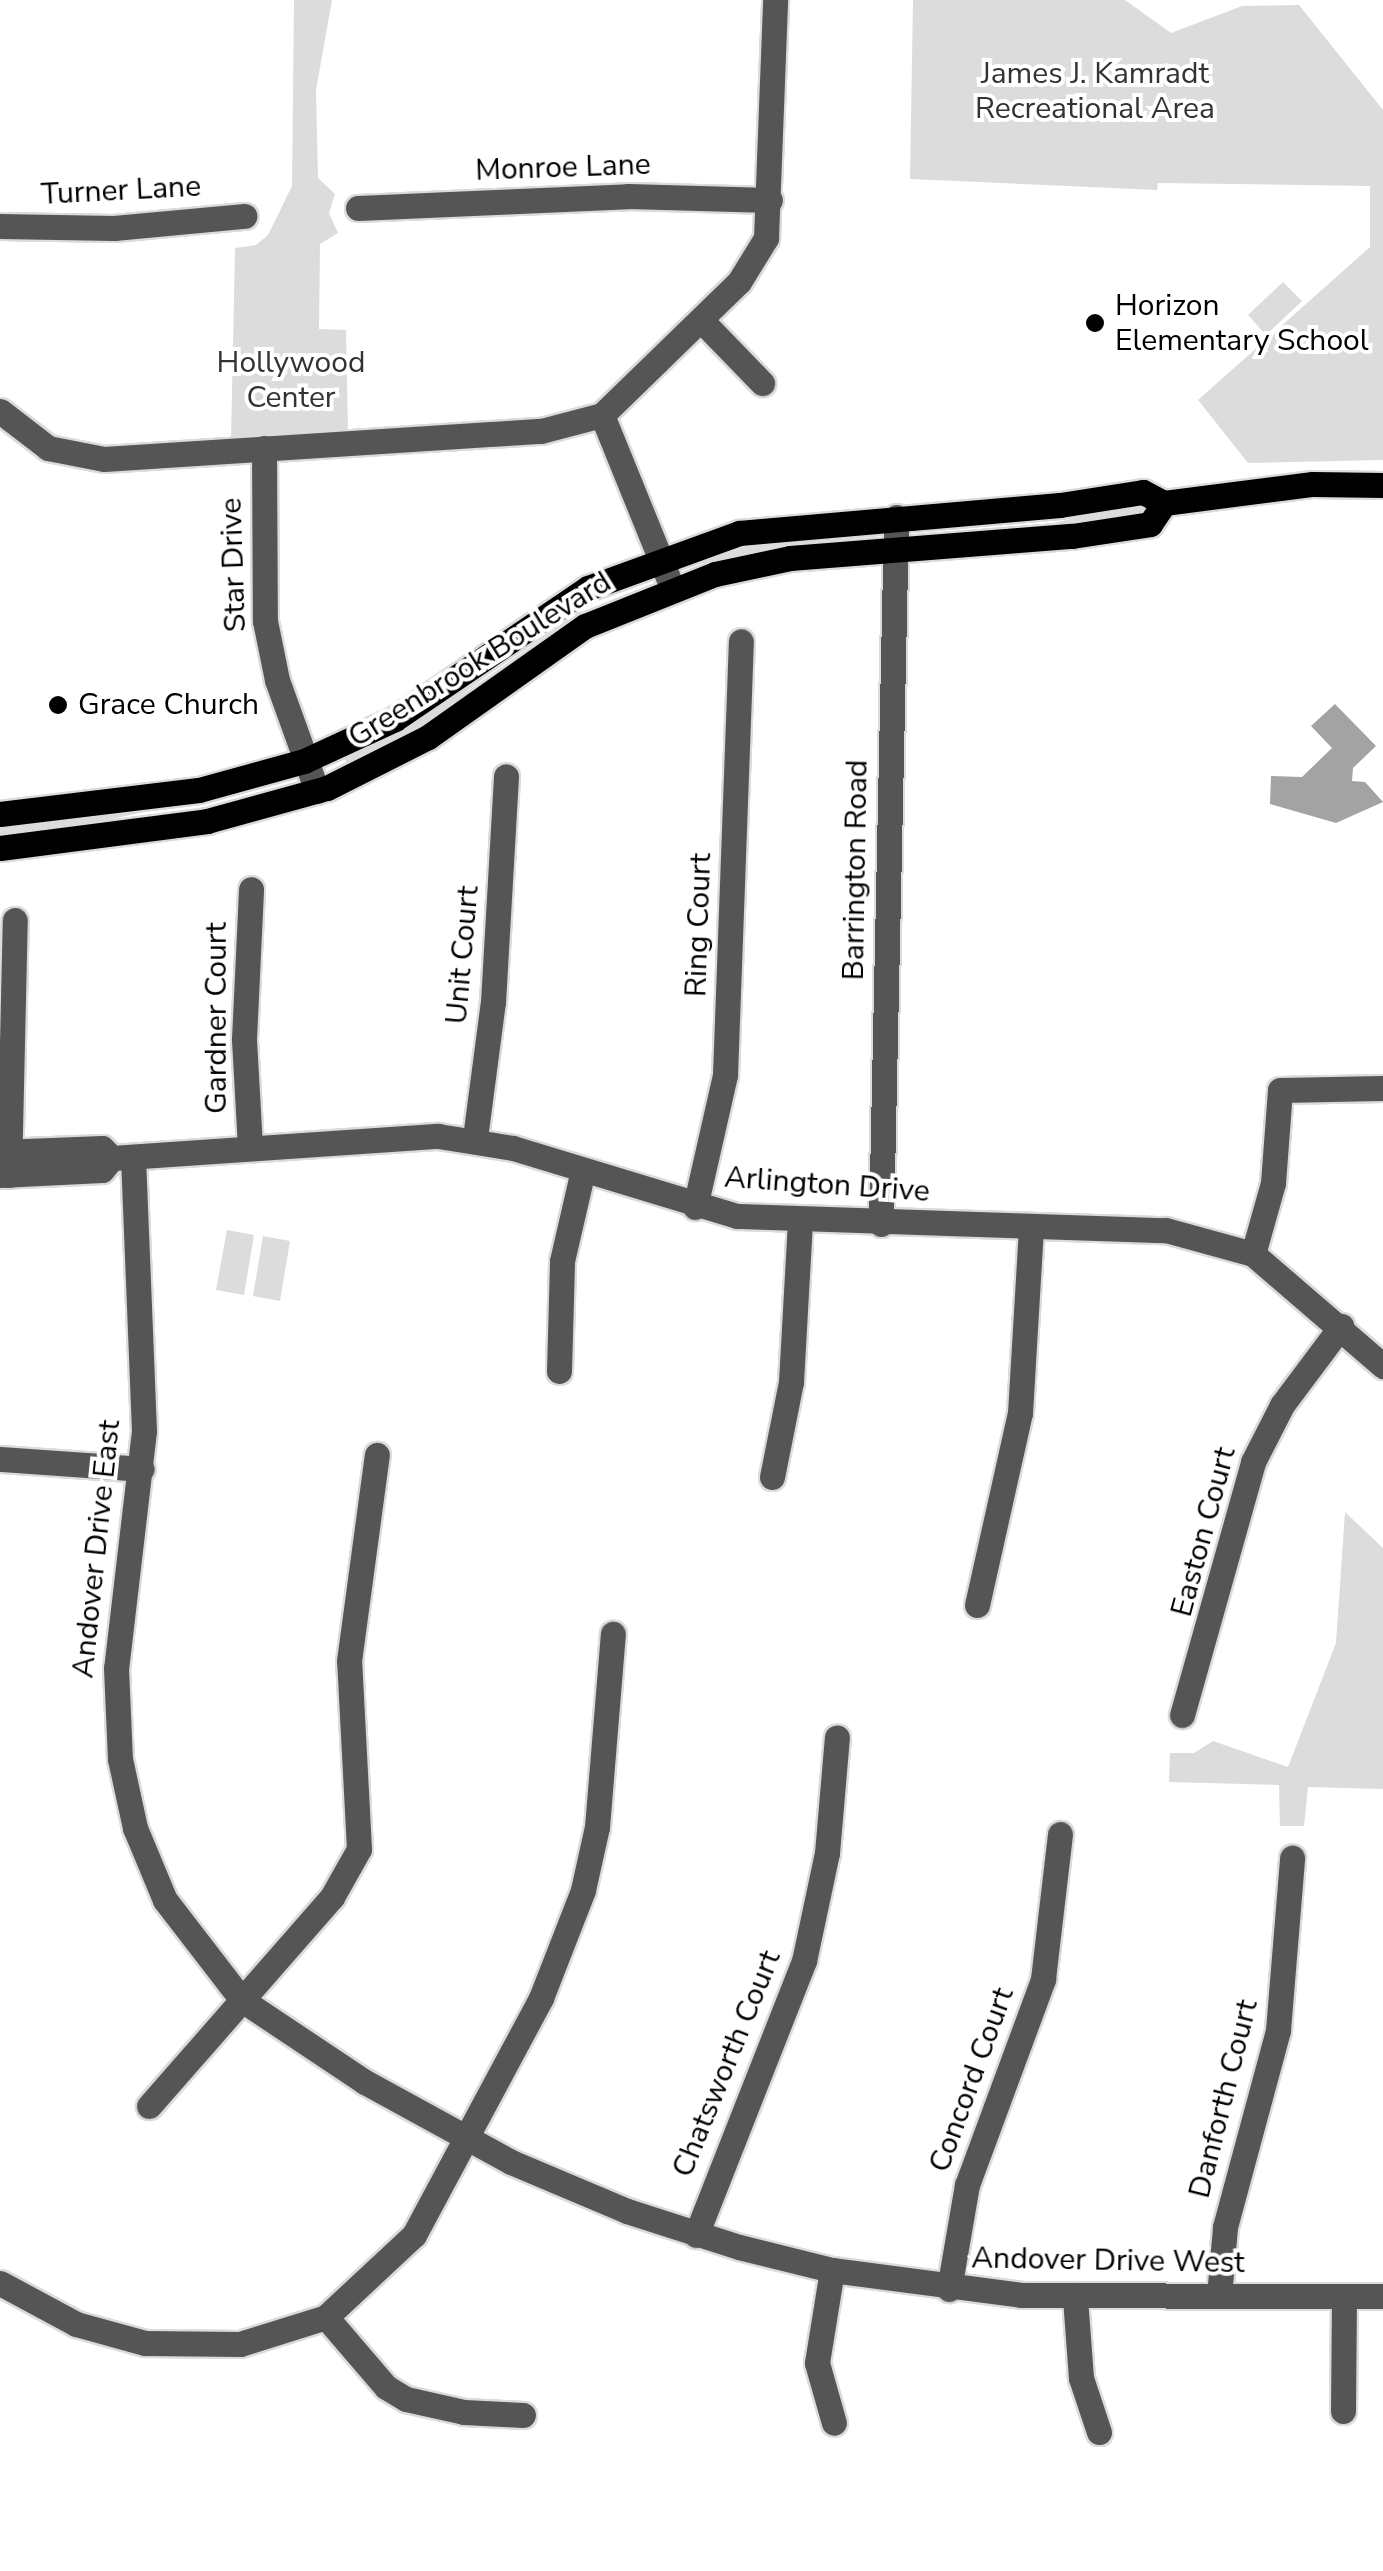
<!DOCTYPE html>
<html>
<head>
<meta charset="utf-8">
<style>
	body { margin:0 }
	#map { position:relative; width:1383px; height:2571px; overflow:hidden; background:#fff; font-family:"Nunito Sans",sans-serif }
	div>[style] { position:absolute }
	.green>* { inset:0; background:#dcdcdc }
	.water>* { inset:0; background:#a3a3a3 }
	.roads { filter:drop-shadow(2px 0 #dbdbdb) drop-shadow(-2px 0 #dbdbdb) drop-shadow(0 2px #dbdbdb) drop-shadow(0 -2px #dbdbdb) }
	.minor>* { height:25px; margin:-12.5px; padding:0 12.5px; transform-origin:12.5px; border-radius:12.5px; background:#555 }
	.major>* { height:25px; margin:-12.5px; padding:0 12.5px; transform-origin:12.5px; border-radius:12.5px; background:#000 }
	.dots>* { width:28px; height:28px; translate:-50% -50%; box-sizing:border-box; border:5px solid #fff; border-radius:50% }
	span { translate:-50% -50%; white-space:nowrap; text-align:center; line-height:1.15; -webkit-text-stroke:8px #fff; paint-order:stroke }
	.park-label { font-size:30px; color:#333 }
	.street-label { font-size:30px; color:#000 }
	.poi-label { font-size:30px; color:#000 }
	.left { translate:0 -50%; text-align:left }
</style>
</head>
<body>
<div id="map">
	<div class="green">
		<i style="clip-path:polygon(294px 0,332px 0,316px 90px,318px 178px,335px 194px,329px 213px,338px 233px,320px 244px,319px 329px,346px 330px,348px 433px,231px 441px,235px 248px,256px 245px,268px 235px,292px 186px)"></i>
		<i style="clip-path:polygon(913px 0,1125px 0,1171px 33px,1242px 6px,1299px 5px,1383px 110px,1383px 460px,1248px 463px,1198px 400px,1370px 247px,1370px 186px,1158px 183px,1157px 190px,910px 179px)"></i>
		<i style="clip-path:polygon(1283px 282px,1302px 301px,1266px 335px,1248px 315px)"></i>
		<i style="clip-path:polygon(1143px 502px,1145px 513px,1023px 529px,1045px 525px)"></i>
		<i style="clip-path:polygon(855px 531px,855px 542px,767px 550px,704px 566px,700px 555px,757px 541px)"></i>
		<i style="clip-path:polygon(523px 647px,418px 730px,349px 767px,344px 757px)"></i>
		<i style="clip-path:polygon(180px 804px,71px 828px,0 837px,0 826px)"></i>
		<i style="clip-path:polygon(227px 1230px,254px 1235px,244px 1295px,216px 1290px)"></i>
		<i style="clip-path:polygon(263px 1236px,290px 1241px,280px 1301px,253px 1296px)"></i>
		<i style="clip-path:polygon(1345px 1512px,1383px 1548px,1383px 1789px,1308px 1787px,1304px 1826px,1280px 1826px,1279px 1785px,1169px 1782px,1170px 1753px,1194px 1753px,1213px 1741px,1288px 1767px,1336px 1643px)"></i>
	</div>
	<div class="water">
		<i style="clip-path:polygon(1335px 704px,1376px 746px,1353px 768px,1352px 781px,1365px 782px,1383px 802px,1336px 823px,1270px 804px,1271px 776px,1302px 777px,1332px 748px,1311px 726px)"></i>
	</div>
	<div class="roads">
		<div class="minor">
			<i style="left:358px;top:208px;width:270px;rotate:-2.5deg"></i>
			<i style="left:628px;top:196px;width:142px;rotate:1.6deg"></i>
			<i style="left:0;top:226px;width:114px;rotate:1deg"></i>
			<i style="left:114px;top:228px;width:131px;rotate:-5.3deg"></i>
			<i style="left:701px;top:320px;width:88px;rotate:45.9deg"></i>
			<i style="left:0;top:411px;width:61px;rotate:37.6deg"></i>
			<i style="left:48px;top:448px;width:57px;rotate:11.1deg"></i>
			<i style="left:104px;top:459px;width:438px;rotate:-3.7deg"></i>
			<i style="left:541px;top:431px;width:63px;rotate:-14.7deg"></i>
			<i style="left:602px;top:415px;width:191px;rotate:-44.2deg"></i>
			<i style="left:739px;top:282px;width:52px;rotate:-58.5deg"></i>
			<i style="left:766px;top:238px;width:238px;rotate:-87.8deg"></i>
			<i style="left:602px;top:415px;width:186px;rotate:67.9deg"></i>
			<i style="left:264px;top:448px;width:173px;rotate:89.7deg"></i>
			<i style="left:265px;top:621px;width:60px;rotate:78.5deg"></i>
			<i style="left:277px;top:680px;width:118px;rotate:70.2deg"></i>
			<i style="left:475px;top:1138px;width:137px;rotate:-82.5deg"></i>
			<i style="left:493px;top:1002px;width:226px;rotate:-86.7deg"></i>
			<i style="left:250px;top:1147px;width:108px;rotate:-93.2deg"></i>
			<i style="left:244px;top:1039px;width:150px;rotate:-87.3deg"></i>
			<i style="left:0;top:1152px;width:102px;rotate:-2.2deg"></i>
			<i style="left:102px;top:1148px;width:14px;rotate:45deg"></i>
			<i style="left:112px;top:1158px;width:327px;rotate:-3.9deg"></i>
			<i style="left:438px;top:1136px;width:76px;rotate:9.1deg"></i>
			<i style="left:513px;top:1148px;width:234px;rotate:16.9deg"></i>
			<i style="left:737px;top:1216px;width:429px;rotate:1.9deg"></i>
			<i style="left:1166px;top:1230px;width:90px;rotate:15.4deg"></i>
			<i style="left:1253px;top:1254px;width:172px;rotate:40.7deg"></i>
			<i style="left:133px;top:1157px;width:274px;rotate:87.7deg"></i>
			<i style="left:144px;top:1431px;width:239px;rotate:96.7deg"></i>
			<i style="left:116px;top:1668px;width:91px;rotate:87.5deg"></i>
			<i style="left:120px;top:1759px;width:71px;rotate:77.7deg"></i>
			<i style="left:135px;top:1828px;width:78px;rotate:67.4deg"></i>
			<i style="left:165px;top:1900px;width:126px;rotate:52.4deg"></i>
			<i style="left:242px;top:2000px;width:148px;rotate:33.7deg"></i>
			<i style="left:365px;top:2082px;width:166px;rotate:28.7deg"></i>
			<i style="left:511px;top:2162px;width:126px;rotate:22.9deg"></i>
			<i style="left:627px;top:2211px;width:118px;rotate:17.8deg"></i>
			<i style="left:739px;top:2247px;width:96px;rotate:13.9deg"></i>
			<i style="left:832px;top:2270px;width:191px;rotate:7.5deg"></i>
			<i style="left:1021px;top:2295px;width:362px;rotate:0.2deg"></i>
			<i style="left:0;top:1175px;width:102px;rotate:-2.8deg"></i>
			<i style="left:102px;top:1170px;width:16px;rotate:-50deg"></i>
			<i style="left:9px;top:1175px;width:255px;rotate:-88.7deg"></i>
			<i style="left:695px;top:1207px;width:135px;rotate:-77.2deg"></i>
			<i style="left:725px;top:1075px;width:434px;rotate:-87.9deg"></i>
			<i style="left:881px;top:1224px;width:707px;rotate:-88.78deg"></i>
			<i style="left:1253px;top:1254px;width:74px;rotate:-74.3deg"></i>
			<i style="left:1273px;top:1183px;width:93px;rotate:-85.7deg"></i>
			<i style="left:1280px;top:1090px;width:103px;rotate:-1.1deg"></i>
			<i style="left:559px;top:1371px;width:110px;rotate:-88.4deg"></i>
			<i style="left:562px;top:1261px;width:93px;rotate:-77deg"></i>
			<i style="left:0;top:1459px;width:142px;rotate:4deg"></i>
			<i style="left:772px;top:1477px;width:97px;rotate:-78.7deg"></i>
			<i style="left:791px;top:1382px;width:161px;rotate:-86.8deg"></i>
			<i style="left:977px;top:1605px;width:197px;rotate:-77.4deg"></i>
			<i style="left:1020px;top:1413px;width:187px;rotate:-86.6deg"></i>
			<i style="left:1182px;top:1715px;width:263px;rotate:-74.3deg"></i>
			<i style="left:1253px;top:1462px;width:64px;rotate:-63deg"></i>
			<i style="left:1282px;top:1405px;width:99px;rotate:-53.2deg"></i>
			<i style="left:149px;top:2106px;width:278px;rotate:-48.8deg"></i>
			<i style="left:332px;top:1897px;width:55px;rotate:-60.6deg"></i>
			<i style="left:359px;top:1849px;width:188px;rotate:-93deg"></i>
			<i style="left:349px;top:1661px;width:208px;rotate:-82.3deg"></i>
			<i style="left:696px;top:2235px;width:295px;rotate:-68.5deg"></i>
			<i style="left:804px;top:1961px;width:110px;rotate:-78deg"></i>
			<i style="left:827px;top:1853px;width:116px;rotate:-85.1deg"></i>
			<i style="left:832px;top:2270px;width:94px;rotate:99.2deg"></i>
			<i style="left:817px;top:2363px;width:62px;rotate:74.2deg"></i>
			<i style="left:0;top:2283px;width:86px;rotate:28.3deg"></i>
			<i style="left:76px;top:2324px;width:72px;rotate:15.4deg"></i>
			<i style="left:145px;top:2343px;width:95px;rotate:0.6deg"></i>
			<i style="left:240px;top:2344px;width:90px;rotate:-17.4deg"></i>
			<i style="left:326px;top:2317px;width:120px;rotate:-43deg"></i>
			<i style="left:414px;top:2235px;width:269px;rotate:-61.8deg"></i>
			<i style="left:541px;top:1998px;width:116px;rotate:-68.7deg"></i>
			<i style="left:583px;top:1890px;width:65px;rotate:-77.5deg"></i>
			<i style="left:597px;top:1827px;width:194px;rotate:-85.3deg"></i>
			<i style="left:949px;top:2289px;width:106px;rotate:-80.2deg"></i>
			<i style="left:967px;top:2185px;width:220px;rotate:-69.7deg"></i>
			<i style="left:1043px;top:1979px;width:146px;rotate:-83.3deg"></i>
			<i style="left:1219px;top:2296px;width:69px;rotate:-85deg"></i>
			<i style="left:1225px;top:2227px;width:204px;rotate:-74.9deg"></i>
			<i style="left:1278px;top:2030px;width:173px;rotate:-85.3deg"></i>
			<i style="left:1075px;top:2298px;width:80px;rotate:85.7deg"></i>
			<i style="left:1081px;top:2378px;width:57px;rotate:71.6deg"></i>
			<i style="left:326px;top:2317px;width:92px;rotate:49.4deg"></i>
			<i style="left:386px;top:2387px;width:23px;rotate:31deg"></i>
			<i style="left:406px;top:2399px;width:59px;rotate:12.6deg"></i>
			<i style="left:464px;top:2412px;width:59px;rotate:2.9deg"></i>
			<i style="left:1343px;top:2411px;width:111px;rotate:-89.5deg"></i>
		</div>
		<div class="major">
			<i style="left:0;top:814px;width:200px;rotate:-6.9deg"></i>
			<i style="left:199px;top:790px;width:109px;rotate:-15.4deg"></i>
			<i style="left:304px;top:761px;width:100px;rotate:-24.8deg"></i>
			<i style="left:395px;top:719px;width:233px;rotate:-34.2deg"></i>
			<i style="left:588px;top:588px;width:161px;rotate:-20deg"></i>
			<i style="left:739px;top:533px;width:322px;rotate:-5deg"></i>
			<i style="left:1060px;top:505px;width:84px;rotate:-8.9deg"></i>
			<i style="left:1143px;top:492px;width:24px;rotate:28deg"></i>
			<i style="left:1164px;top:503px;width:150px;rotate:-7.3deg"></i>
			<i style="left:1313px;top:484px;width:70px;rotate:0.8deg"></i>
			<i style="left:0;top:848px;width:209px;rotate:-7.4deg"></i>
			<i style="left:207px;top:821px;width:124px;rotate:-15.4deg"></i>
			<i style="left:327px;top:788px;width:113px;rotate:-26.8deg"></i>
			<i style="left:428px;top:737px;width:192px;rotate:-35.3deg"></i>
			<i style="left:585px;top:626px;width:140px;rotate:-21.8deg"></i>
			<i style="left:715px;top:574px;width:77px;rotate:-12deg"></i>
			<i style="left:790px;top:558px;width:283px;rotate:-4.5deg"></i>
			<i style="left:1072px;top:536px;width:79px;rotate:-8.7deg"></i>
			<i style="left:1150px;top:524px;width:25px;rotate:-56deg"></i>
		</div>
	</div>
	<div class="dots">
		<i style="left:1095px;top:323px;background:#000"></i>
		<i style="left:58px;top:705px;background:#000"></i>
	</div>
	<div class="park-label">
		<span style="left:1095px;top:91px">James J. Kamradt<br>Recreational Area</span>
		<span style="left:291px;top:380px">Hollywood<br>Center</span>
	</div>
	<div class="street-label">
		<span style="left:563px;top:168px;rotate:-2deg">Monroe Lane</span>
		<span style="left:121px;top:191px;rotate:-3deg">Turner Lane</span>
		<span style="left:234px;top:565px;rotate:-92deg">Star Drive</span>
		<span style="left:480px;top:660px;rotate:-32deg">Greenbrook Boulevard</span>
		<span style="left:856px;top:870px;rotate:-89deg">Barrington Road</span>
		<span style="left:699px;top:925px;rotate:-88deg">Ring Court</span>
		<span style="left:463px;top:955px;rotate:-85deg">Unit Court</span>
		<span style="left:217px;top:1018px;rotate:-90deg">Gardner Court</span>
		<span style="left:827px;top:1185px;rotate:4deg">Arlington Drive</span>
		<span style="left:1204px;top:1532px;rotate:-75deg">Easton Court</span>
		<span style="left:97px;top:1549px;rotate:-84deg">Andover Drive East</span>
		<span style="left:727px;top:2064px;rotate:-68deg">Chatsworth Court</span>
		<span style="left:972px;top:2080px;rotate:-70deg">Concord Court</span>
		<span style="left:1224px;top:2099px;rotate:-76deg">Danforth Court</span>
		<span style="left:1108px;top:2261px;rotate:1deg">Andover Drive West</span>
	</div>
	<div class="poi-label">
		<span class="left" style="left:1115px;top:323px">Horizon<br>Elementary School</span>
		<span class="left" style="left:78px;top:705px">Grace Church</span>
	</div>
</div>
</body>
</html>
